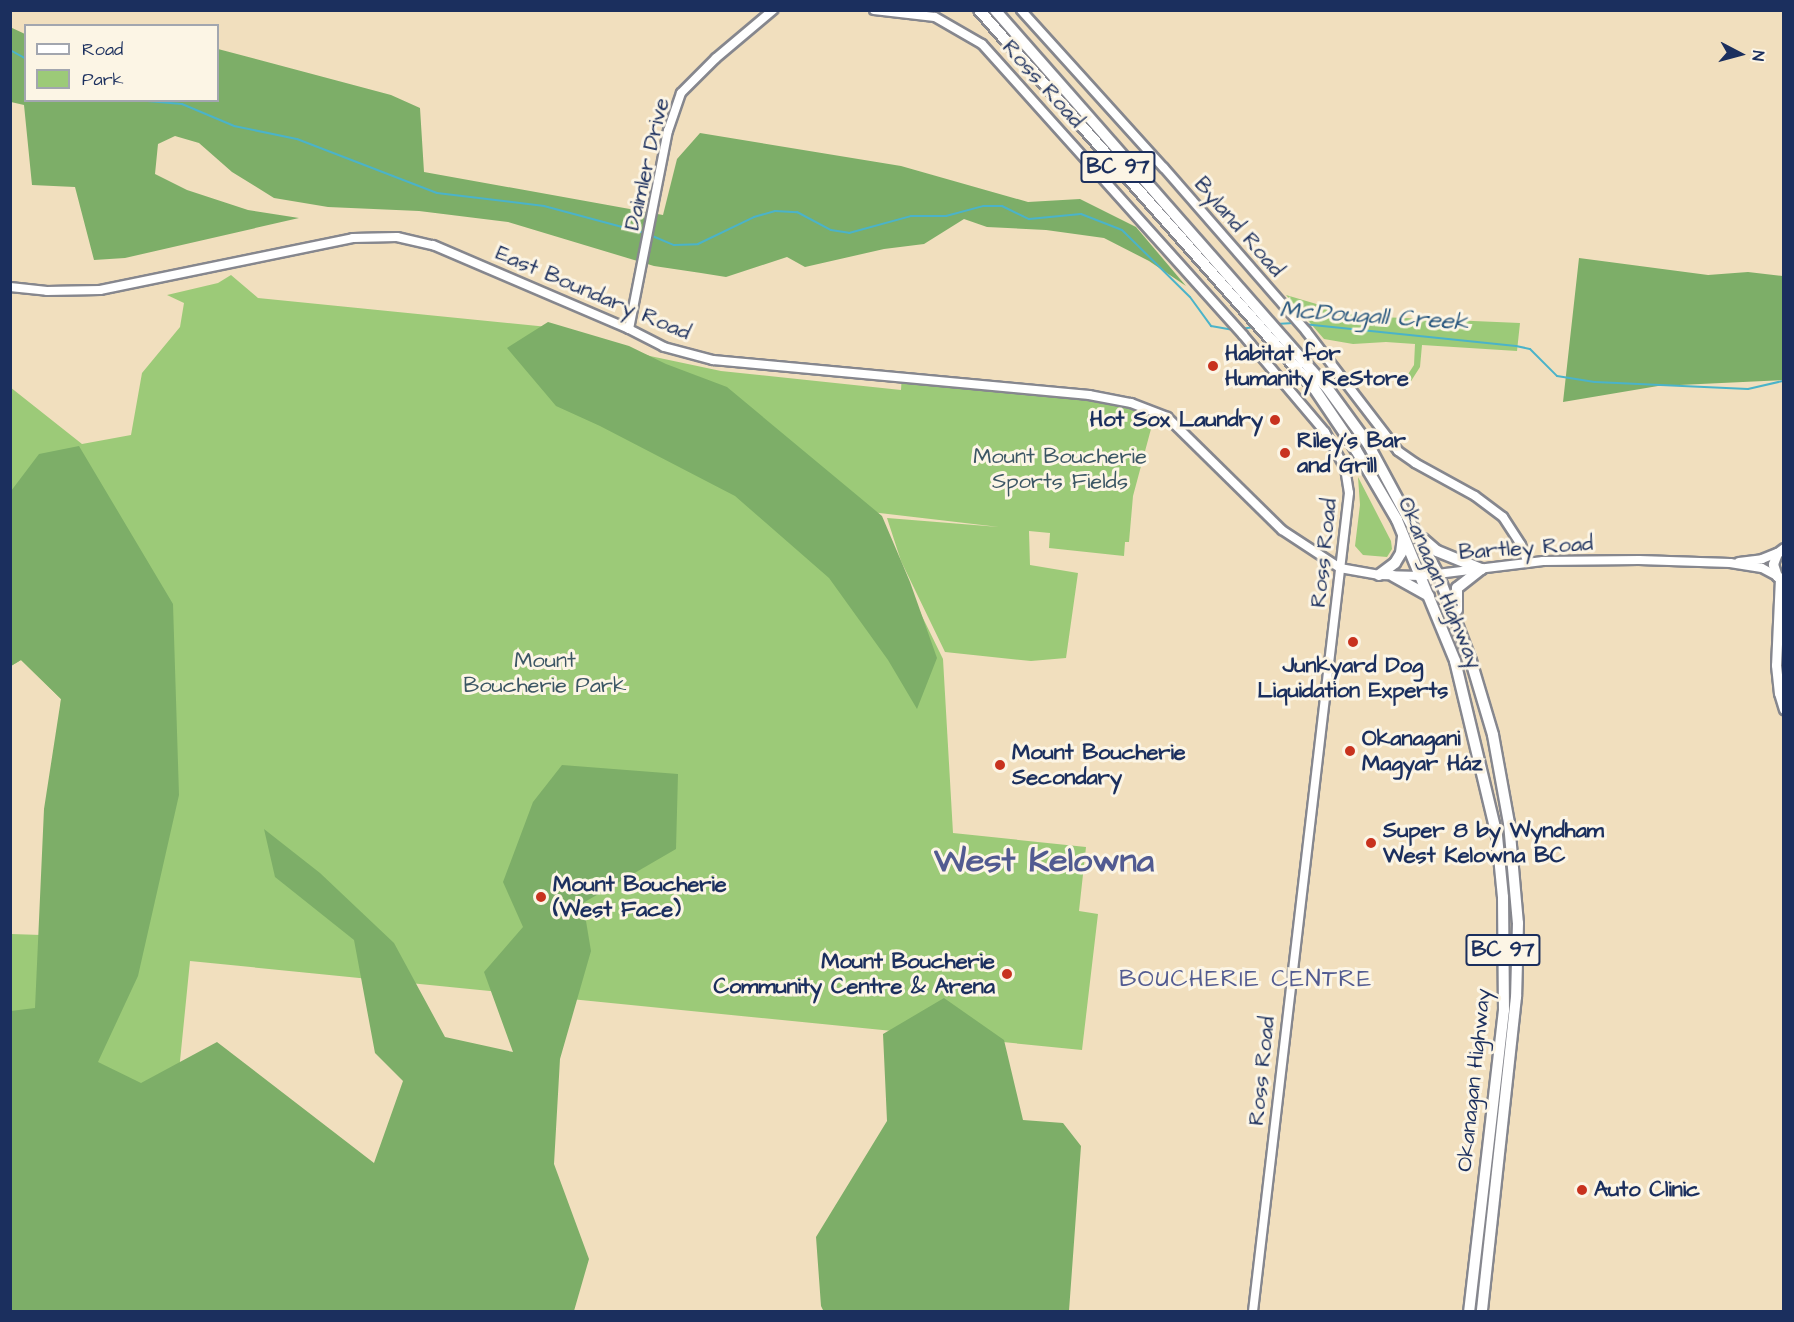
<!DOCTYPE html>
<html>
<head>
<meta charset="utf-8">
<style>
	body { margin:0 }
	#map { position:relative; width:1794px; height:1322px; overflow:hidden; background:#f1dfbe; font-family:"Architects Daughter",sans-serif }
	div>[style] { position:absolute }
	.green>* { inset:0; background:#9cca78 }
	.forest>* { inset:0; background:#7dae68 }
	.stream>* { height:2px; margin:-1px; padding:0 1px; transform-origin:1px; border-radius:1px; background:#4bb3c9 }
	.roads { filter:drop-shadow(2px 0 #86878e) drop-shadow(-2px 0 #86878e) drop-shadow(0 2px #86878e) drop-shadow(0 -2px #86878e) }
	.tertiary>* { height:8px; margin:-4px; padding:0 4px; transform-origin:4px; border-radius:4px; background:#fff }
	.secondary>* { height:9px; margin:-4.5px; padding:0 4.5px; transform-origin:4.5px; border-radius:4.5px; background:#fff }
	.trunk>* { height:10px; margin:-5px; padding:0 5px; transform-origin:5px; border-radius:5px; background:#fff }
	.dots>* { width:16px; height:16px; translate:-50% -50%; box-sizing:border-box; border:3px solid #fcf5e5; border-radius:50% }
	span { translate:-50% -50%; white-space:nowrap; text-align:center; line-height:1.15; -webkit-text-stroke:6px #fcf5e5; paint-order:stroke }
	.shield-label span { padding:2px 4px; background:#fcf5e5; border:2px solid; border-radius:4px; -webkit-text-stroke-width:0 }
	.shield-label { font-size:21px; color:#1b2f5e; font-weight:700 }
	.street-label { font-size:22px; color:#1b2f5e }
	.poi-label { font-size:22px; color:#1b2f5e; font-weight:700 }
	.left { translate:0 -50%; text-align:left }
	.right { translate:-100% -50%; text-align:right }
	.park-label { font-size:22px; color:#3b5664 }
	.water-label { font-size:24px; color:#29577e; font-style:italic }
	.neighbourhood-label { font-size:24px; color:#525b91; letter-spacing:1.5px }
	.town-label { font-size:34px; color:#525b91; font-weight:700 }
	.frame { position:absolute; inset:0; border:12px solid #1b2f5e; pointer-events:none }
	.legend { position:absolute; left:24px; top:24px; width:195px; height:78px; box-sizing:border-box; background:#fcf5e5; border:2px solid #a2a6af; margin:0; padding:8px 10px; list-style:none; font-size:18px; color:#1b2f5e }
	.legend li { display:flex; align-items:center; gap:12px; height:30px }
	.legend b { width:30px; border:2px solid #a2a6af }
	.north { position:absolute; left:1710px; top:24px; width:60px; height:60px; -webkit-text-stroke:4px #fcf5e5; paint-order:stroke; rotate:96deg; font-size:16px; font-weight:700; line-height:24px; text-align:center; color:#1b2f5e }
	.north::after { content:''; display:block; margin:auto; width:21px; height:27px; background:#1b2f5e; clip-path:polygon(50% 0,100% 100%,50% 72%,0 100%) }
</style>
</head>
<body>
<div id="map">
	<div class="green">
		<i style="clip-path:polygon(231px 275px,258px 298px,568px 329px,650px 356px,721px 371px,901px 390px,902px 373px,1090px 393px,1155px 414px,1133px 496px,1129px 542px,1125px 542px,1124px 556px,1049px 548px,1050px 533px,1029px 531px,1030px 565px,1078px 573px,1066px 658px,1031px 661px,945px 652px,901px 561px,887px 518px,999px 527px,871px 512px,943px 659px,953px 833px,1086px 847px,1079px 911px,1098px 914px,1082px 1050px,190px 961px,166px 1201px,11px 1177px,11px 1125px,21px 1125px,11px 1100px,11px 934px,41px 935px,61px 699px,21px 660px,11px 666px,10px 387px,82px 444px,131px 435px,142px 373px,180px 327px,184px 303px,167px 295px,218px 283px)"></i>
		<i style="clip-path:polygon(1286px 295px,1357px 316px,1520px 323px,1517px 351px,1422px 345px,1420px 367px,1406px 389px,1399px 388px,1414px 365px,1415px 344px,1386px 342px,1353px 344px,1324px 339px)"></i>
		<i style="clip-path:polygon(1358px 477px,1391px 541px,1392px 549px,1387px 557px,1363px 555px,1355px 546px,1360px 505px)"></i>
	</div>
	<div class="forest">
		<i style="clip-path:polygon(10px 27px,25px 34px,26px 100px,218px 100px,218px 49px,391px 95px,420px 108px,424px 172px,663px 215px,677px 159px,700px 133px,901px 166px,1028px 202px,1080px 199px,1136px 227px,1186px 286px,1149px 261px,1104px 238px,1046px 230px,987px 227px,964px 219px,924px 244px,884px 249px,805px 267px,787px 257px,726px 277px,701px 273px,654px 266px,508px 222px,419px 211px,328px 207px,274px 198px,232px 172px,199px 143px,175px 136px,158px 144px,155px 174px,187px 190px,248px 210px,299px 218px,125px 258px,94px 260px,75px 187px,32px 185px,24px 105px,11px 102px)"></i>
		<i style="clip-path:polygon(1579px 258px,1708px 275px,1748px 272px,1783px 276px,1783px 380px,1658px 386px,1563px 402px)"></i>
		<i style="clip-path:polygon(548px 322px,629px 346px,666px 364px,727px 387px,882px 516px,910px 582px,937px 658px,917px 709px,888px 660px,829px 578px,735px 496px,600px 426px,556px 406px,507px 348px)"></i>
		<i style="clip-path:polygon(79px 446px,173px 604px,179px 795px,138px 976px,98px 1062px,141px 1083px,217px 1042px,374px 1163px,403px 1081px,375px 1053px,354px 940px,275px 877px,264px 829px,320px 873px,394px 943px,445px 1037px,513px 1052px,484px 972px,523px 927px,503px 882px,533px 802px,562px 765px,678px 774px,676px 849px,583px 903px,591px 951px,560px 1059px,554px 1164px,589px 1259px,574px 1311px,11px 1311px,11px 1011px,35px 1008px,44px 809px,61px 699px,21px 660px,11px 666px,11px 491px,39px 454px)"></i>
		<i style="clip-path:polygon(944px 998px,1004px 1040px,1023px 1120px,1063px 1123px,1081px 1146px,1069px 1311px,824px 1312px,821px 1306px,816px 1237px,887px 1121px,883px 1034px)"></i>
	</div>
	<div class="stream">
		<i style="left:10px;top:50px;width:18px;rotate:29deg"></i>
		<i style="left:136px;top:100px;width:46px;rotate:5deg"></i>
		<i style="left:182px;top:104px;width:56px;rotate:22.9deg"></i>
		<i style="left:234px;top:126px;width:64px;rotate:11.7deg"></i>
		<i style="left:297px;top:139px;width:150px;rotate:21.1deg"></i>
		<i style="left:437px;top:193px;width:108px;rotate:6.9deg"></i>
		<i style="left:544px;top:206px;width:105px;rotate:15deg"></i>
		<i style="left:650px;top:235px;width:26px;rotate:23deg"></i>
		<i style="left:674px;top:245px;width:24px;rotate:-2deg"></i>
		<i style="left:698px;top:244px;width:62px;rotate:-25.7deg"></i>
		<i style="left:754px;top:217px;width:22px;rotate:-16deg"></i>
		<i style="left:775px;top:211px;width:22px;rotate:3deg"></i>
		<i style="left:797px;top:212px;width:38px;rotate:28deg"></i>
		<i style="left:831px;top:230px;width:18px;rotate:9deg"></i>
		<i style="left:849px;top:233px;width:64px;rotate:-15.3deg"></i>
		<i style="left:911px;top:216px;width:35px"></i>
		<i style="left:946px;top:216px;width:39px;rotate:-15deg"></i>
		<i style="left:984px;top:206px;width:18px"></i>
		<i style="left:1002px;top:206px;width:30px;rotate:26deg"></i>
		<i style="left:1029px;top:219px;width:52px;rotate:-5.5deg"></i>
		<i style="left:1081px;top:214px;width:44px;rotate:21.3deg"></i>
		<i style="left:1122px;top:230px;width:95px;rotate:44.6deg"></i>
		<i style="left:1190px;top:297px;width:36px;rotate:54deg"></i>
		<i style="left:1211px;top:326px;width:23px;rotate:10deg"></i>
		<i style="left:1276px;top:324px;width:18px;rotate:-3deg"></i>
		<i style="left:1303px;top:324px;width:214px;rotate:5.9deg"></i>
		<i style="left:1516px;top:346px;width:14px;rotate:12deg"></i>
		<i style="left:1530px;top:349px;width:38px;rotate:45deg"></i>
		<i style="left:1557px;top:376px;width:38px;rotate:9deg"></i>
		<i style="left:1595px;top:382px;width:153px;rotate:2.6deg"></i>
		<i style="left:1748px;top:389px;width:37px;rotate:-13deg"></i>
		<i style="left:1240px;top:329px;width:15px;rotate:-8deg"></i>
	</div>
	<div class="roads">
		<div class="tertiary">
			<i style="left:874px;top:10px;width:61px;rotate:6.5deg"></i>
			<i style="left:935px;top:17px;width:54px;rotate:29.9deg"></i>
			<i style="left:982px;top:44px;width:391px;rotate:48.1deg"></i>
			<i style="left:1243px;top:335px;width:127px;rotate:49.8deg"></i>
			<i style="left:1325px;top:432px;width:41px;rotate:60.9deg"></i>
			<i style="left:1345px;top:468px;width:25px;rotate:81deg"></i>
			<i style="left:1349px;top:493px;width:825px;rotate:96.69deg"></i>
			<i style="left:1021px;top:10px;width:213px;rotate:47.9deg"></i>
			<i style="left:1164px;top:168px;width:216px;rotate:48.9deg"></i>
			<i style="left:1306px;top:331px;width:151px;rotate:52.5deg"></i>
			<i style="left:1398px;top:451px;width:21px;rotate:35deg"></i>
			<i style="left:1415px;top:463px;width:68px;rotate:28.8deg"></i>
			<i style="left:1475px;top:496px;width:35px;rotate:37deg"></i>
			<i style="left:1503px;top:517px;width:33px;rotate:57deg"></i>
			<i style="left:1521px;top:545px;width:19px;rotate:69deg"></i>
			<i style="left:10px;top:287px;width:37px;rotate:6deg"></i>
			<i style="left:47px;top:291px;width:53px;rotate:-1.1deg"></i>
			<i style="left:100px;top:290px;width:258px;rotate:-11.6deg"></i>
			<i style="left:353px;top:238px;width:44px;rotate:-1.3deg"></i>
			<i style="left:397px;top:237px;width:37px;rotate:13deg"></i>
			<i style="left:433px;top:245px;width:213px;rotate:23.2deg"></i>
			<i style="left:629px;top:329px;width:39px;rotate:27deg"></i>
			<i style="left:664px;top:347px;width:51px;rotate:14.9deg"></i>
			<i style="left:713px;top:360px;width:378px;rotate:5.3deg"></i>
			<i style="left:1089px;top:395px;width:43px;rotate:10.8deg"></i>
			<i style="left:1131px;top:403px;width:39px;rotate:21deg"></i>
			<i style="left:1167px;top:417px;width:161px;rotate:44.5deg"></i>
			<i style="left:1282px;top:530px;width:69px;rotate:33.2deg"></i>
			<i style="left:1340px;top:568px;width:40px;rotate:10deg"></i>
			<i style="left:1379px;top:575px;width:42px;rotate:1.4deg"></i>
			<i style="left:1421px;top:576px;width:123px;rotate:-7deg"></i>
			<i style="left:1543px;top:561px;width:96px;rotate:-0.6deg"></i>
			<i style="left:1639px;top:560px;width:91px;rotate:1.9deg"></i>
			<i style="left:1730px;top:563px;width:32px;rotate:9deg"></i>
			<i style="left:1762px;top:568px;width:17px;rotate:28deg"></i>
			<i style="left:629px;top:329px;width:202px;rotate:-78.9deg"></i>
			<i style="left:668px;top:131px;width:40px;rotate:-71.1deg"></i>
			<i style="left:681px;top:93px;width:49px;rotate:-45deg"></i>
			<i style="left:716px;top:58px;width:75px;rotate:-40.1deg"></i>
			<i style="left:1739px;top:562px;width:23px;rotate:-7deg"></i>
			<i style="left:1762px;top:559px;width:16px;rotate:-22deg"></i>
		</div>
		<div class="secondary">
			<i style="left:1784px;top:548px;width:9px;rotate:144deg"></i>
			<i style="left:1777px;top:553px;width:12px;rotate:110deg"></i>
			<i style="left:1773px;top:564px;width:13px;rotate:72deg"></i>
			<i style="left:1777px;top:576px;width:8px;rotate:30deg"></i>
			<i style="left:1780px;top:578px;width:87px;rotate:92.6deg"></i>
			<i style="left:1776px;top:665px;width:28px;rotate:84deg"></i>
			<i style="left:1779px;top:693px;width:17px;rotate:73deg"></i>
		</div>
		<div class="trunk">
			<i style="left:979px;top:10px;width:505px;rotate:48.45deg"></i>
			<i style="left:1314px;top:388px;width:75px;rotate:55.9deg"></i>
			<i style="left:1356px;top:450px;width:81px;rotate:59.6deg"></i>
			<i style="left:1397px;top:520px;width:152px;rotate:67.6deg"></i>
			<i style="left:1455px;top:661px;width:180px;rotate:76.5deg"></i>
			<i style="left:1497px;top:836px;width:61px;rotate:84.4deg"></i>
			<i style="left:1503px;top:897px;width:113px;rotate:89.5deg"></i>
			<i style="left:1504px;top:1010px;width:304px;rotate:96.6deg"></i>
			<i style="left:995px;top:10px;width:500px;rotate:48.7deg"></i>
			<i style="left:1325px;top:385px;width:73px;rotate:53.9deg"></i>
			<i style="left:1368px;top:444px;width:148px;rotate:61.7deg"></i>
			<i style="left:1438px;top:574px;width:93px;rotate:69.2deg"></i>
			<i style="left:1471px;top:661px;width:77px;rotate:73.4deg"></i>
			<i style="left:1493px;top:735px;width:89px;rotate:79.7deg"></i>
			<i style="left:1509px;top:823px;width:100px;rotate:84.9deg"></i>
			<i style="left:1518px;top:923px;width:74px;rotate:91.5deg"></i>
			<i style="left:1516px;top:997px;width:317px;rotate:96.2deg"></i>
			<i style="left:1423px;top:539px;width:18px;rotate:41deg"></i>
			<i style="left:1437px;top:551px;width:48px;rotate:22.2deg"></i>
			<i style="left:1379px;top:575px;width:20px;rotate:-37deg"></i>
			<i style="left:1395px;top:563px;width:12px;rotate:-59deg"></i>
			<i style="left:1401px;top:553px;width:17px;rotate:-83deg"></i>
			<i style="left:1393px;top:576px;width:41px;rotate:29.1deg"></i>
			<i style="left:1457px;top:610px;width:22px;rotate:-90deg"></i>
			<i style="left:1457px;top:588px;width:31px;rotate:-38deg"></i>
		</div>
	</div>
	<div class="dots">
		<i style="left:1213px;top:366px;background:#c8321e"></i>
		<i style="left:1275px;top:420px;background:#c8321e"></i>
		<i style="left:1285px;top:453px;background:#c8321e"></i>
		<i style="left:1353px;top:642px;background:#c8321e"></i>
		<i style="left:1350px;top:751px;background:#c8321e"></i>
		<i style="left:1000px;top:765px;background:#c8321e"></i>
		<i style="left:1371px;top:843px;background:#c8321e"></i>
		<i style="left:541px;top:897px;background:#c8321e"></i>
		<i style="left:1007px;top:974px;background:#c8321e"></i>
		<i style="left:1582px;top:1190px;background:#c8321e"></i>
	</div>
	<div class="shield-label">
		<span style="left:1118px;top:167px">BC 97</span>
		<span style="left:1503px;top:950px">BC 97</span>
	</div>
	<div class="street-label">
		<span style="left:1043px;top:84px;rotate:48deg">Ross Road</span>
		<span style="left:647px;top:164px;rotate:-77deg">Daimler Drive</span>
		<span style="left:1239px;top:227px;rotate:49deg">Byland Road</span>
		<span style="left:593px;top:293px;rotate:23deg">East Boundary Road</span>
		<span style="left:1526px;top:548px;rotate:-4deg">Bartley Road</span>
		<span style="left:1324px;top:553px;rotate:-84deg">Ross Road</span>
		<span style="left:1440px;top:583px;rotate:67deg">Okanagan Highway</span>
		<span style="left:1262px;top:1071px;rotate:-84deg">Ross Road</span>
		<span style="left:1474px;top:1080px;rotate:-84deg">Okanagan Highway</span>
	</div>
	<div class="poi-label">
		<span class="left" style="left:1225px;top:366px">Habitat for<br>Humanity ReStore</span>
		<span class="right" style="left:1263px;top:420px">Hot Sox Laundry</span>
		<span class="left" style="left:1297px;top:453px">Riley’s Bar<br>and Grill</span>
		<span style="left:1353px;top:678px">Junkyard Dog<br>Liquidation Experts</span>
		<span class="left" style="left:1362px;top:751px">Okanagani<br>Magyar Ház</span>
		<span class="left" style="left:1012px;top:765px">Mount Boucherie<br>Secondary</span>
		<span class="left" style="left:1383px;top:843px">Super 8 by Wyndham<br>West Kelowna BC</span>
		<span class="left" style="left:553px;top:897px">Mount Boucherie<br>(West Face)</span>
		<span class="right" style="left:995px;top:974px">Mount Boucherie<br>Community Centre &amp; Arena</span>
		<span class="left" style="left:1594px;top:1190px">Auto Clinic</span>
	</div>
	<div class="park-label">
		<span style="left:1060px;top:469px">Mount Boucherie<br>Sports Fields</span>
		<span style="left:545px;top:673px">Mount<br>Boucherie Park</span>
	</div>
	<div class="water-label">
		<span style="left:1374px;top:317px;rotate:4deg">McDougall Creek</span>
	</div>
	<div class="neighbourhood-label">
		<span style="left:1246px;top:980px">BOUCHERIE CENTRE</span>
	</div>
	<div class="town-label">
		<span style="left:1044px;top:862px">West Kelowna</span>
	</div>
	<div class="frame"></div>
	<ul class="legend">
	<li><b style="height:8px;background:#fff"></b>Road</li>
	<li><b style="height:16px;background:#9cca78"></b>Park</li>
	</ul>
	<div class="north">N</div>
</div>
</body>
</html>
